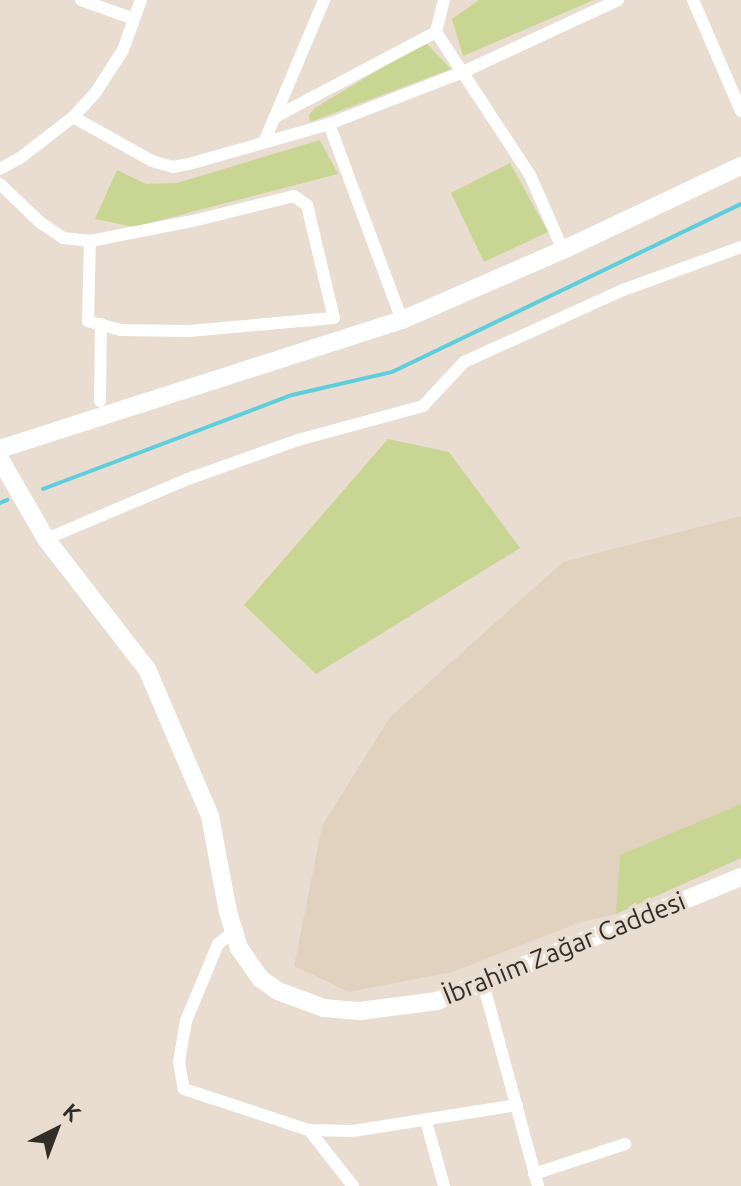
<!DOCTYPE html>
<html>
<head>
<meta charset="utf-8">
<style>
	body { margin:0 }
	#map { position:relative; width:741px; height:1186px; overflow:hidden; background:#e8ddd0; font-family:Ubuntu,sans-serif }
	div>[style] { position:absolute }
	.built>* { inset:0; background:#e1d2bf }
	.green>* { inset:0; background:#c9d592 }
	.stream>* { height:4px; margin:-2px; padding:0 2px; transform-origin:2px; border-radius:2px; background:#5ecedd }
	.minor>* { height:12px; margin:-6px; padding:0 6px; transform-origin:6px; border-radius:6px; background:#fff }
	.secondary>* { height:18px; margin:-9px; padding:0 9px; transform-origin:9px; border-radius:9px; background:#fff }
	span { translate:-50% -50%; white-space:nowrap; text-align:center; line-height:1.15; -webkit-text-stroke:7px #e8ddd0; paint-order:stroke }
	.street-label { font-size:26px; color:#312d28 }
	.north { position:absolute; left:16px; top:1090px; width:80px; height:80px; -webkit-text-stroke:6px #e8ddd0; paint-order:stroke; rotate:42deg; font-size:22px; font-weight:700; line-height:32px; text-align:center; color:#312d28 }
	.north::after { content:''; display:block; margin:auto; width:28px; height:36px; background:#312d28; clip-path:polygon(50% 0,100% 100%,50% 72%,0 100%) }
</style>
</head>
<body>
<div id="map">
	<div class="built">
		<i style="clip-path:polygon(741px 516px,741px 858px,616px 914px,581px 922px,452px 972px,349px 992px,294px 966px,322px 826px,390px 717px,563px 562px)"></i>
	</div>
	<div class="green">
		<i style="clip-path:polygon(479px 0,594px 0,463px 56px,452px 19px)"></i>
		<i style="clip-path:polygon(425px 42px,451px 69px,310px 122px,309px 115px,315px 108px)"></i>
		<i style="clip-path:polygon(320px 140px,338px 174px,134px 227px,95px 219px,117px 170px,146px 184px,177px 183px)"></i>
		<i style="clip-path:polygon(510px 163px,548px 232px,484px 262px,451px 193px)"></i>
		<i style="clip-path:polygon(388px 439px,449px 452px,520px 548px,316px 674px,244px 605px)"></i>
		<i style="clip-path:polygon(741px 804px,741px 858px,616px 914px,620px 855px)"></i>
	</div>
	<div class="stream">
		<i style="left:43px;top:489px;width:266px;rotate:-20.7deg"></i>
		<i style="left:292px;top:395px;width:103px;rotate:-13deg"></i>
		<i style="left:392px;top:372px;width:387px;rotate:-25.7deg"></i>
		<i style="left:0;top:503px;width:8px;rotate:-23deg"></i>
	</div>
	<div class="minor">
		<i style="left:81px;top:0;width:56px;rotate:19.7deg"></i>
		<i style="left:693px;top:0;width:121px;rotate:66.6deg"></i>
		<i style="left:436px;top:32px;width:171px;rotate:56.7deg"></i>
		<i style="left:530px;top:175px;width:82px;rotate:66.3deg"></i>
		<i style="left:277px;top:116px;width:180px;rotate:-27.8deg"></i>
		<i style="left:436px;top:32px;width:33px;rotate:-76deg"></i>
		<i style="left:73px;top:117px;width:90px;rotate:29.1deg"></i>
		<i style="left:152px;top:161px;width:22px;rotate:16deg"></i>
		<i style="left:173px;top:167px;width:16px;rotate:-11deg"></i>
		<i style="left:189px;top:164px;width:146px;rotate:-15.9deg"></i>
		<i style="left:329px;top:124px;width:144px;rotate:-21.2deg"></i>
		<i style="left:463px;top:72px;width:171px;rotate:-24.9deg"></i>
		<i style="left:329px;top:124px;width:209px;rotate:69.6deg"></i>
		<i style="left:265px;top:140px;width:152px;rotate:-67.1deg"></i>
		<i style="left:0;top:169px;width:23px;rotate:-29deg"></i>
		<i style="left:20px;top:158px;width:67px;rotate:-37.7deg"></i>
		<i style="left:73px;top:117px;width:34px;rotate:-47deg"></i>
		<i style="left:96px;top:92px;width:50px;rotate:-57.3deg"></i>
		<i style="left:123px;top:50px;width:53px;rotate:-70.2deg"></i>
		<i style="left:0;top:184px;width:57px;rotate:43.6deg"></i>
		<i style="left:41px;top:223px;width:27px;rotate:34deg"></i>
		<i style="left:63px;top:238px;width:27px;rotate:6deg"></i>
		<i style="left:294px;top:196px;width:16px;rotate:35deg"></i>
		<i style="left:307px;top:205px;width:116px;rotate:76.6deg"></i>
		<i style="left:334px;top:318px;width:146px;rotate:174.9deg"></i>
		<i style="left:189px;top:331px;width:68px;rotate:-179.2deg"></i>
		<i style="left:121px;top:330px;width:34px;rotate:-165deg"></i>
		<i style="left:88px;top:321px;width:80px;rotate:-88.6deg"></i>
		<i style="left:90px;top:241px;width:105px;rotate:-11deg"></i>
		<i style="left:193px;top:221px;width:104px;rotate:-13.9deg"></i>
		<i style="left:100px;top:401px;width:77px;rotate:-89.3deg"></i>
		<i style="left:46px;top:539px;width:154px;rotate:-22.9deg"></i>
		<i style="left:188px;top:479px;width:117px;rotate:-19.5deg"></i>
		<i style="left:298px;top:440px;width:130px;rotate:-15.2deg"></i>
		<i style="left:423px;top:406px;width:60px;rotate:-47deg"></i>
		<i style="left:464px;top:362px;width:175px;rotate:-24.4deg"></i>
		<i style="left:623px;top:290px;width:126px;rotate:-20deg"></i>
		<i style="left:233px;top:932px;width:19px;rotate:141deg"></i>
		<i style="left:218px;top:944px;width:83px;rotate:112.6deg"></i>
		<i style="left:186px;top:1021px;width:42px;rotate:99.7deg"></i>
		<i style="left:179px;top:1062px;width:27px;rotate:80deg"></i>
		<i style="left:184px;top:1089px;width:132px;rotate:18.2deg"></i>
		<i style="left:309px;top:1130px;width:44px;rotate:1.3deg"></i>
		<i style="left:353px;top:1131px;width:166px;rotate:-9deg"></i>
		<i style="left:483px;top:983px;width:210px;rotate:74.8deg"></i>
		<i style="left:426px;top:1121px;width:67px;rotate:74.5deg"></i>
		<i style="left:309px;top:1130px;width:71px;rotate:51.8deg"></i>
		<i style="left:534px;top:1174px;width:96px;rotate:-18.2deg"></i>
	</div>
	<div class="secondary">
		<i style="left:0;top:449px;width:422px;rotate:-17.8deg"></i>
		<i style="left:402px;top:320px;width:176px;rotate:-23.5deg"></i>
		<i style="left:563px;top:250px;width:197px;rotate:-25.3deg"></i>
		<i style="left:0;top:459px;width:92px;rotate:60.1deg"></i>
		<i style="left:46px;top:539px;width:165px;rotate:52.2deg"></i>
		<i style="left:147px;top:669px;width:160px;rotate:66.8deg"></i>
		<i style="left:210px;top:816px;width:98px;rotate:79.4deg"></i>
		<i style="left:228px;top:912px;width:38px;rotate:73deg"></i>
		<i style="left:239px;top:948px;width:38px;rotate:55deg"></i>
		<i style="left:261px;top:979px;width:21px;rotate:35deg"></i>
		<i style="left:278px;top:991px;width:49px;rotate:20.3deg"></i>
		<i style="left:324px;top:1008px;width:36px;rotate:5deg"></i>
		<i style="left:360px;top:1011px;width:78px;rotate:-7.4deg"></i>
		<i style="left:437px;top:1001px;width:328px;rotate:-22.2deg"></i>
	</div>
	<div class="street-label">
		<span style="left:564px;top:948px;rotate:-22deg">İbrahim Zağar Caddesi</span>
	</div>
	<div class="north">K</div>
</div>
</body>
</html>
